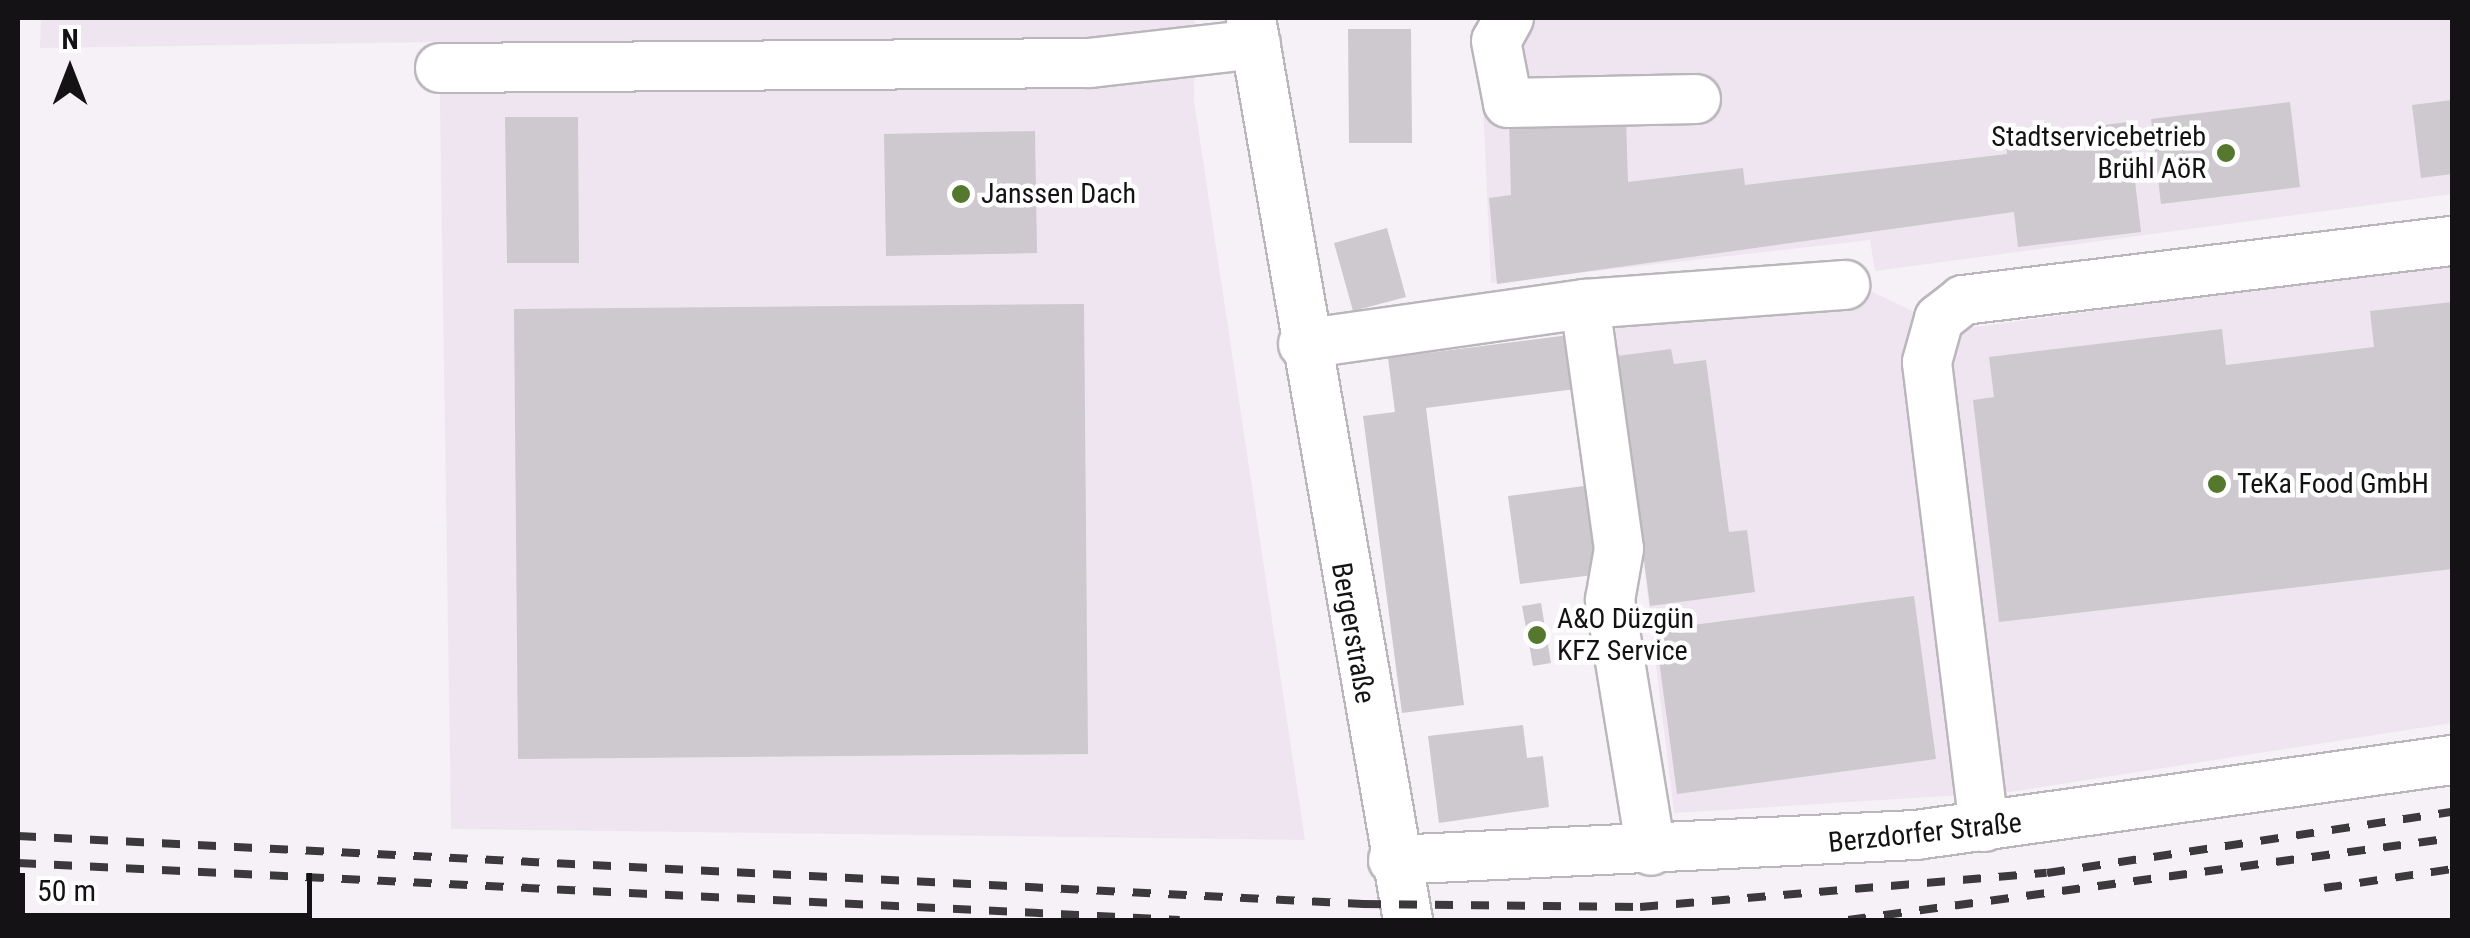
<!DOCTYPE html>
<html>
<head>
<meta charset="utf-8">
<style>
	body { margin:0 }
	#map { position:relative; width:2470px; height:938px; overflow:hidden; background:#f6f1f7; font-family:"Roboto Condensed",sans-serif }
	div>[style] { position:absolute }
	.built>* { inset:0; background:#efe5f1 }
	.building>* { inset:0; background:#cdc9ce }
	.roads { filter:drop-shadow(2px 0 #bab6bb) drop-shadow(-2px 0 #bab6bb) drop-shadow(0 2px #bab6bb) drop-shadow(0 -2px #bab6bb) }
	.minor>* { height:48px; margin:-24px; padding:0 24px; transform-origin:24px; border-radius:24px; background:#fff }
	.rail>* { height:8px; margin-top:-4px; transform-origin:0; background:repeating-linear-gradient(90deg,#3c393c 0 18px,transparent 0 36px) }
	.dots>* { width:28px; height:28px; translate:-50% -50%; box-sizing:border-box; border:5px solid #fff; border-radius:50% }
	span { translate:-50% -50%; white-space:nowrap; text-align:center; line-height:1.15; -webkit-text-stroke:9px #fff; paint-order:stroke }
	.poi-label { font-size:28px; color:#141214 }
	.right { translate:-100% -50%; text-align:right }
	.left { translate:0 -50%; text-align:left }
	.street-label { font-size:28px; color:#141214 }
	.frame { position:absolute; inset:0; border:20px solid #141214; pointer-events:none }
	.north { position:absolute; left:20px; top:20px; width:100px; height:100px; -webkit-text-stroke:8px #fff; paint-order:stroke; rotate:0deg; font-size:28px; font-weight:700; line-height:40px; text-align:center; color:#141214 }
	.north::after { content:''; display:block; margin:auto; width:35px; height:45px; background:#141214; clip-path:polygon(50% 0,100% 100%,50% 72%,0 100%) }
	.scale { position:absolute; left:20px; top:873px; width:292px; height:45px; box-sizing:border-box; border:5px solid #141214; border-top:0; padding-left:12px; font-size:30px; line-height:35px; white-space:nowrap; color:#141214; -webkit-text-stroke:8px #fff; paint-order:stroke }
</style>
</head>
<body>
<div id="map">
	<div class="built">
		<i style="clip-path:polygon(41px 18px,1195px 18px,1194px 100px,1305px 840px,451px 829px,439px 42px,40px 48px)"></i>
		<i style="clip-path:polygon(1479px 18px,2452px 18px,2452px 194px,1875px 271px,1870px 240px,1491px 283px)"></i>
		<i style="clip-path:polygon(2452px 263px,2452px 723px,2010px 792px,1674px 813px,1615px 326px,1873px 292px,1952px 330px)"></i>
	</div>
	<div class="building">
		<i style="clip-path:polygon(1348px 29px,1411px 29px,1412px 143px,1349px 143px)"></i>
		<i style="clip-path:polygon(2452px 100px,2452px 174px,2421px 178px,2412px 105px)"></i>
		<i style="clip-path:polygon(2290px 102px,2300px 187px,2161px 204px,2151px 119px)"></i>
		<i style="clip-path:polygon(505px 117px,578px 117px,579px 263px,507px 263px)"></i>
		<i style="clip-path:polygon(1626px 117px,1628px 182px,1743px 168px,1745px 185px,2007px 154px,2005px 137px,2128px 122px,2141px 232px,2018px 247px,2014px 212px,1497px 284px,1489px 198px,1511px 195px,1509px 120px)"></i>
		<i style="clip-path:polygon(1035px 131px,1037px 253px,886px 256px,884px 134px)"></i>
		<i style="clip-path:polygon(1387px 228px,1406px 297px,1353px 311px,1334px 243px)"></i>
		<i style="clip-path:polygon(2452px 302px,2452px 569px,1999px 622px,1973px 400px,1994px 397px,1989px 357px,2222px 329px,2226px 365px,2374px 347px,2370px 311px)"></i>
		<i style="clip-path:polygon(1084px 304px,1088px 754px,518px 759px,514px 309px)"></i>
		<i style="clip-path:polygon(1577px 334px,1584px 388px,1426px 408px,1464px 705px,1402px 713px,1363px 416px,1395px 412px,1388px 358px)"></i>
		<i style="clip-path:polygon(1671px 349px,1674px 364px,1706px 360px,1729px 532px,1747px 530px,1755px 592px,1650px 606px,1617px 356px)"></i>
		<i style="clip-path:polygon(1599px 484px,1610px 573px,1520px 584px,1508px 496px)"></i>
		<i style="clip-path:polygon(1914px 596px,1936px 759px,1677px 794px,1655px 630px)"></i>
		<i style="clip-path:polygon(1541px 603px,1551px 663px,1533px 666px,1522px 606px)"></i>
		<i style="clip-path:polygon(1523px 725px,1527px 758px,1543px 756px,1549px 807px,1439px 823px,1428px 736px)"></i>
	</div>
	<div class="roads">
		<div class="minor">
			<i style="left:1251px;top:18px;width:916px;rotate:80.13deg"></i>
			<i style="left:1509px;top:18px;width:26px;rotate:119deg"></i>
			<i style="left:1496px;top:41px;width:63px;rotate:79deg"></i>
			<i style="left:1508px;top:103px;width:188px;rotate:-1.2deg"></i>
			<i style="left:440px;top:68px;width:650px;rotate:-0.44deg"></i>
			<i style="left:1090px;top:63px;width:167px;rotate:-6.5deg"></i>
			<i style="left:1585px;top:304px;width:247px;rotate:82.1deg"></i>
			<i style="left:1619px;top:549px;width:52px;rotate:100deg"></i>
			<i style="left:1610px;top:600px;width:254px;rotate:80.7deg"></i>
			<i style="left:1303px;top:344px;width:285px;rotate:-8.1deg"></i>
			<i style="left:1585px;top:304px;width:261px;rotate:-4.2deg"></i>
			<i style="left:1984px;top:827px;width:468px;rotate:-97deg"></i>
			<i style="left:1927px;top:362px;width:45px;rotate:-74.4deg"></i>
			<i style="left:1939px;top:319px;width:31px;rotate:-38deg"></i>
			<i style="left:1963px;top:300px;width:493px;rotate:-6.9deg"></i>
			<i style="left:1393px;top:860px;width:524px;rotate:-2.74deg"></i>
			<i style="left:1916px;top:835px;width:541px;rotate:-7.97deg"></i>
		</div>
	</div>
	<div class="rail">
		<i style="left:18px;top:836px;width:1347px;rotate:2.89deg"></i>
		<i style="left:1363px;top:904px;width:277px;rotate:0.6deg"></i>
		<i style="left:1640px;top:907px;width:408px;rotate:-4.8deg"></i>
		<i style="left:2047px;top:873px;width:410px;rotate:-8.6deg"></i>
		<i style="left:18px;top:863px;width:1163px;rotate:2.81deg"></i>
		<i style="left:2324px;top:888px;width:129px;rotate:-8.4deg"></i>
		<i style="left:1848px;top:920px;width:610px;rotate:-7.73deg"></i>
	</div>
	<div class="dots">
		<i style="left:2226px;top:153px;background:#55772e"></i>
		<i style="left:961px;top:194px;background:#55772e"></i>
		<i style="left:2217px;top:484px;background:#55772e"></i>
		<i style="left:1537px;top:635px;background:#55772e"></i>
	</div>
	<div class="poi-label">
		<span class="right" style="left:2206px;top:153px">Stadtservicebetrieb<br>Brühl AöR</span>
		<span class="left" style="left:981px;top:194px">Janssen Dach</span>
		<span class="left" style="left:2237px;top:484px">TeKa Food GmbH</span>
		<span class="left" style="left:1557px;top:635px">A&amp;O Düzgün<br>KFZ Service</span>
	</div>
	<div class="street-label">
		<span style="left:1353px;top:633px;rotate:80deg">Bergerstraße</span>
		<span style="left:1925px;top:833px;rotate:-6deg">Berzdorfer Straße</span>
	</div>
	<div class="frame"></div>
	<div class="north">N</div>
	<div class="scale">50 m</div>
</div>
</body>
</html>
